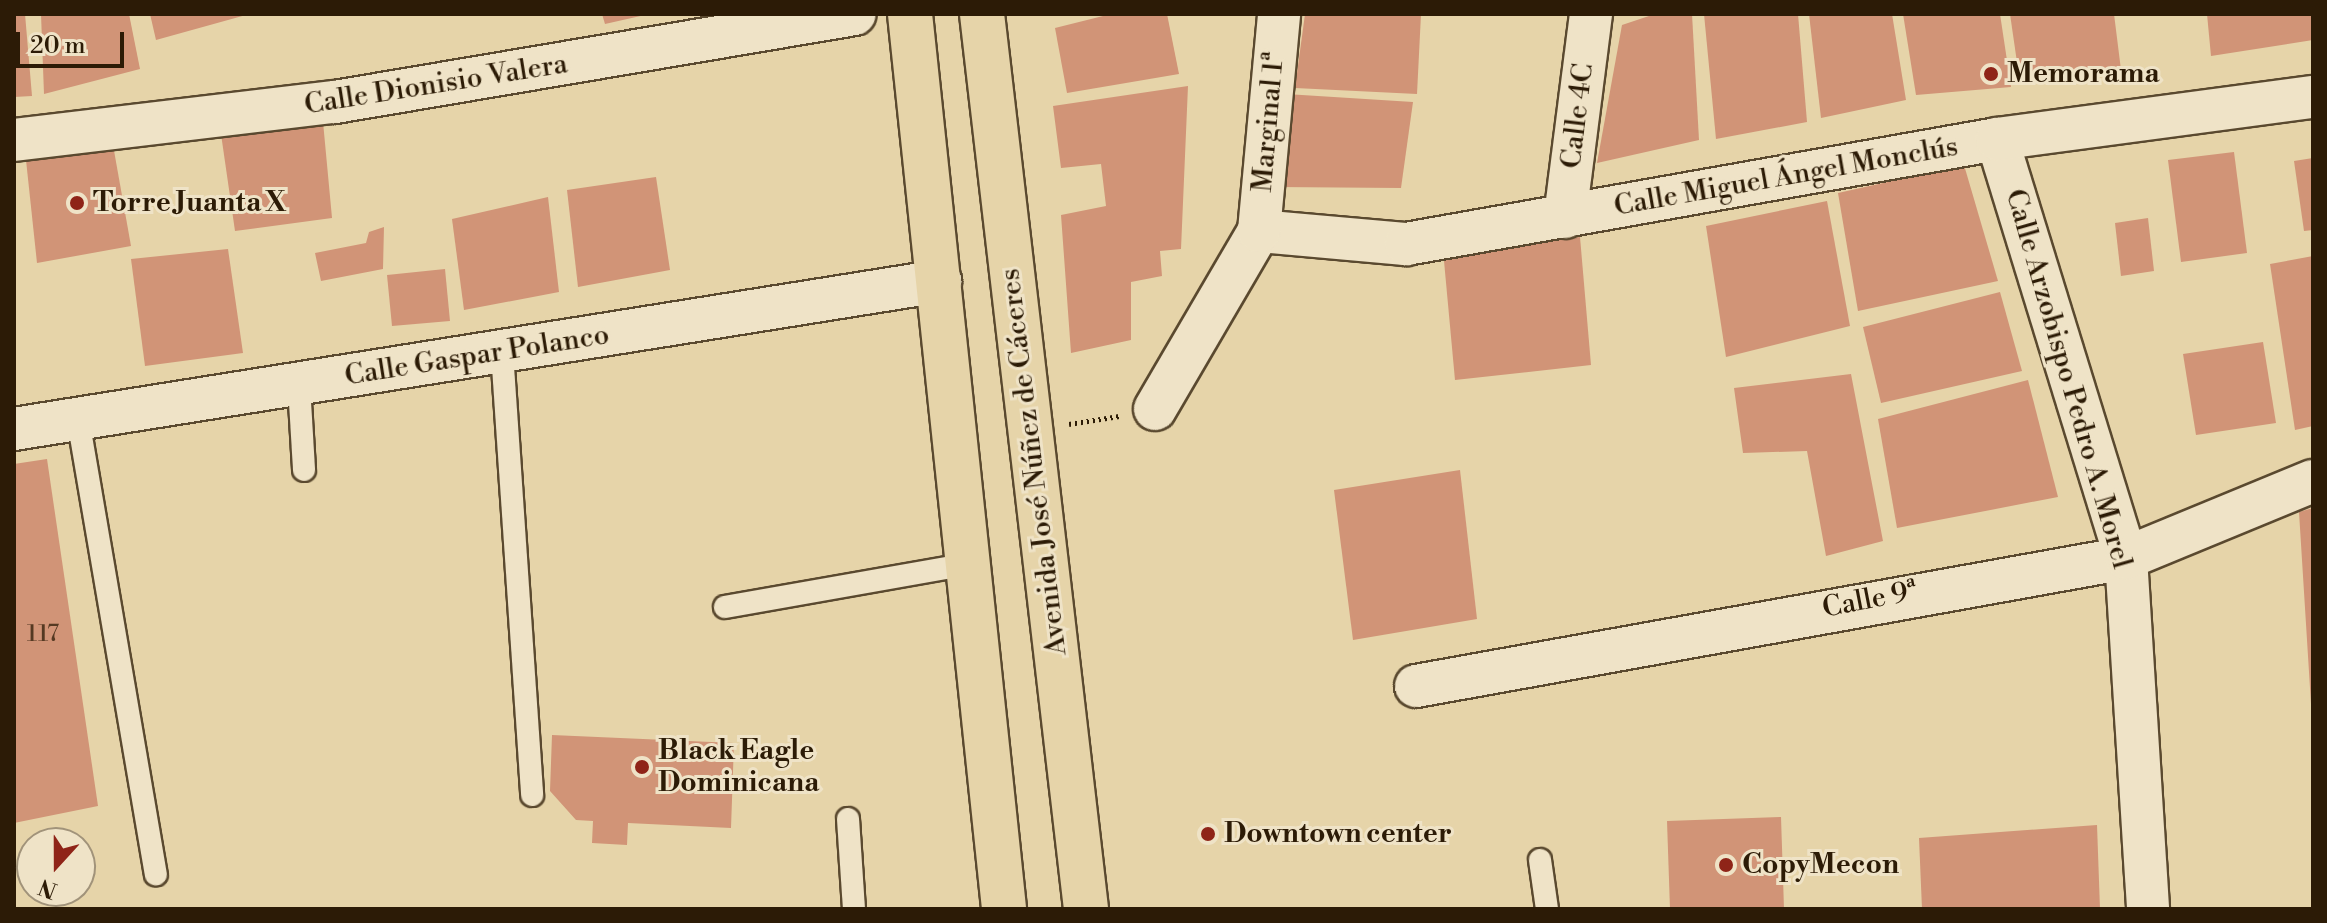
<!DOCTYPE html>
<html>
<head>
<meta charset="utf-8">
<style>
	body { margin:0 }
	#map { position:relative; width:2327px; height:923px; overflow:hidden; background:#e6d4a9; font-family:"Libre Bodoni",serif }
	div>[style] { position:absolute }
	.building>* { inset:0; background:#d19477 }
	.path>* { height:5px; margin-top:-2.5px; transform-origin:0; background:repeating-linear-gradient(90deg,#2c1b06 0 2px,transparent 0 6px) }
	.roads { filter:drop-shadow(2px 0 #5a492f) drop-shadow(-2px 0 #5a492f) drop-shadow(0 2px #5a492f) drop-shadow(0 -2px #5a492f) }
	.lane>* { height:22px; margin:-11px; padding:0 11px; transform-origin:11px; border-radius:11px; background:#efe3c7 }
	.street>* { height:42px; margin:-21px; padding:0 21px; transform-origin:21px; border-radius:21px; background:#efe3c7 }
	.primary>* { height:44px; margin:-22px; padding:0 22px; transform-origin:22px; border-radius:22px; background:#e6d4a9 }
	.dots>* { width:22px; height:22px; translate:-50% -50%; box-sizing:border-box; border:4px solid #efe3c7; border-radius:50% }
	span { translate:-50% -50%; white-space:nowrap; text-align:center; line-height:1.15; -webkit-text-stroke:6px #efe3c7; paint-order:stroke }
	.number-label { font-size:24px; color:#553922 }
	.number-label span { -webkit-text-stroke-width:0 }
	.poi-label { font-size:28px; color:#2c1b06; font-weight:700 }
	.left { translate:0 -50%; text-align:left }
	.street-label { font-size:28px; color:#2c1b06 }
	.frame { position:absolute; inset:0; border:16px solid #2c1b06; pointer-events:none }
	.north { position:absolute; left:16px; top:827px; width:80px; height:80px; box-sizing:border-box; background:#efe3c7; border:2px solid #a1937a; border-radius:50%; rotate:201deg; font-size:22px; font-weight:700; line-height:32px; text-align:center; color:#2c1b06 }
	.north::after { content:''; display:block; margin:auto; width:28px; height:36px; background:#8f2418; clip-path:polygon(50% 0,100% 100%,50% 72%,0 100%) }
	.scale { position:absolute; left:16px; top:32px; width:108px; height:36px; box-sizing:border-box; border:4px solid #2c1b06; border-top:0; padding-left:10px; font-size:24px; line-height:28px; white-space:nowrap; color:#2c1b06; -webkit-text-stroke:6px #efe3c7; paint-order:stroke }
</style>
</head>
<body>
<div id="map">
	<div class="building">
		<i style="clip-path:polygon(14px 14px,25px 14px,32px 96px,14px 97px)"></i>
		<i style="clip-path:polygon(41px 14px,129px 14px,140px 69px,44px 94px)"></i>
		<i style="clip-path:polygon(150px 14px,246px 14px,246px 15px,156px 40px)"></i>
		<i style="clip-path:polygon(602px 14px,645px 14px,645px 15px,605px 24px)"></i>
		<i style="clip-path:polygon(1111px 14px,1167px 14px,1179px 74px,1067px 93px,1055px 28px)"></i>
		<i style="clip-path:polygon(1305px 14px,1421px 14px,1417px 94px,1295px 88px)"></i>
		<i style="clip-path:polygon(1655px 14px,1692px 14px,1699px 140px,1597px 163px,1622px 25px)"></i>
		<i style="clip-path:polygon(1704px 14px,1798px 14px,1807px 122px,1716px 139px)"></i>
		<i style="clip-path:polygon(1809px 14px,1892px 14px,1906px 100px,1821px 118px)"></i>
		<i style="clip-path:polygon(1903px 14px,2000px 14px,2011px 87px,1916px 95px)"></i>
		<i style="clip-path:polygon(2010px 14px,2114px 14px,2121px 70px,2020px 83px)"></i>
		<i style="clip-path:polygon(2207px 14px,2313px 14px,2313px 40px,2211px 56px)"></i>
		<i style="clip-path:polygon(1188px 86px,1181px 249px,1160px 251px,1162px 276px,1131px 282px,1131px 340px,1071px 353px,1061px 215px,1106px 206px,1101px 164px,1061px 168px,1053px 106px)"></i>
		<i style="clip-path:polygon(1286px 94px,1413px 102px,1401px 188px,1276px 187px)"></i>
		<i style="clip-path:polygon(323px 122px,332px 218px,235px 231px,221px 134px)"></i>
		<i style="clip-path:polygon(113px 145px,131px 246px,37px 263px,26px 160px)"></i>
		<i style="clip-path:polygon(2234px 152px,2247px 253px,2181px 262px,2168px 160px)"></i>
		<i style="clip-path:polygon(2313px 158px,2313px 230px,2304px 231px,2294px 161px)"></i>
		<i style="clip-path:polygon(1964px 165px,1998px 281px,1858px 311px,1838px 193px)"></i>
		<i style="clip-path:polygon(656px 177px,670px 270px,578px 287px,567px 190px)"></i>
		<i style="clip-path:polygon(548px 197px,559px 292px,464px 310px,452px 219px)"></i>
		<i style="clip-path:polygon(1827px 201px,1850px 326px,1726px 357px,1706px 226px)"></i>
		<i style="clip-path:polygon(2148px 218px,2154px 271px,2121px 276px,2115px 223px)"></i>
		<i style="clip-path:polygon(384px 227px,383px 269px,321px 281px,315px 253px,366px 243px,369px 232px)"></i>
		<i style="clip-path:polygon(1580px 237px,1591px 365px,1455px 380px,1443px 250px)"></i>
		<i style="clip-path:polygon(228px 249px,243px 353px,145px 366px,131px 259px)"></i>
		<i style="clip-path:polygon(2313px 256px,2313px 426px,2295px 430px,2270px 264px)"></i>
		<i style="clip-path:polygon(445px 269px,450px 321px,392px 326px,387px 275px)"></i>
		<i style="clip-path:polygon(2000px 292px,2022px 371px,1881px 403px,1863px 327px)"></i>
		<i style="clip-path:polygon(2263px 342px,2276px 423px,2196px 435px,2183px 354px)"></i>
		<i style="clip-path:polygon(1851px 374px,1883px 541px,1826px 556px,1807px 451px,1743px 453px,1734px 388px)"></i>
		<i style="clip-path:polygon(2028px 380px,2058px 497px,1897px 528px,1878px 419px)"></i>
		<i style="clip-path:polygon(47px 459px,98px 806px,14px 823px,14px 464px)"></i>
		<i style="clip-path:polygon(1460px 470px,1477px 619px,1353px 640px,1334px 490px)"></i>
		<i style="clip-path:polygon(2313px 508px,2313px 704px,2311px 704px,2299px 512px)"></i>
		<i style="clip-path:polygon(552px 735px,734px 743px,731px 828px,628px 823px,627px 845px,592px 843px,593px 821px,576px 820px,550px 791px)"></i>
		<i style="clip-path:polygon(1781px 817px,1784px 909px,1670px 909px,1667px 821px)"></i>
		<i style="clip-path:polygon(2097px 825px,2100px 909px,1922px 909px,1919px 838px)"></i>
	</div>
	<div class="path">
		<i style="left:1069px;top:424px;width:51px;rotate:-9.1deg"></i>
	</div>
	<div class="roads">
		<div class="lane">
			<i style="left:502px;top:352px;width:444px;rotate:86.1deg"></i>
			<i style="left:299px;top:385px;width:85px;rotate:86.6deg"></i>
			<i style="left:78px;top:419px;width:462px;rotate:80.3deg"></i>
			<i style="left:725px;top:607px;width:248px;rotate:-10deg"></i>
			<i style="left:848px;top:819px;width:90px;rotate:86.2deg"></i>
			<i style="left:1540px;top:860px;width:49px;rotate:81.9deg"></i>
		</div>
		<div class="street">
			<i style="left:1997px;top:139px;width:438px;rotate:72.9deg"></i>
			<i style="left:2126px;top:558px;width:352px;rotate:86.4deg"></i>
			<i style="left:14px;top:140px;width:323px;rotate:-6.8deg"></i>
			<i style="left:335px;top:102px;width:527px;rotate:-9.61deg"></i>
			<i style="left:1565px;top:217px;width:205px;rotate:-82.7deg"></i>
			<i style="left:1259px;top:231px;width:148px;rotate:5.1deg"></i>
			<i style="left:1406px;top:244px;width:600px;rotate:-10.07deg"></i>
			<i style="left:1997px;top:139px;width:319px;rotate:-7.6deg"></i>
			<i style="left:1155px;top:409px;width:206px;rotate:-59.7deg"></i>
			<i style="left:1259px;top:231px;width:218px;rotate:-84.7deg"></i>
			<i style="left:14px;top:429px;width:938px;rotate:-9.08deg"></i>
			<i style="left:1416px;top:686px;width:721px;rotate:-10.22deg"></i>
			<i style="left:2126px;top:558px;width:202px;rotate:-22.4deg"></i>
		</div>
		<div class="primary">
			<i style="left:910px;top:14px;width:900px;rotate:84deg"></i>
			<i style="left:982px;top:14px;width:901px;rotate:83.37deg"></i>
		</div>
	</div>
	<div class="dots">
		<i style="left:1991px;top:74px;background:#8f2418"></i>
		<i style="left:77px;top:203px;background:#8f2418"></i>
		<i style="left:642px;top:767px;background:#8f2418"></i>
		<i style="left:1208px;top:834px;background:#8f2418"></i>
		<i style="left:1726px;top:865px;background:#8f2418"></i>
	</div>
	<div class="number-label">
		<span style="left:43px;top:635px">117</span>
	</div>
	<div class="poi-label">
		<span class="left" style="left:2007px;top:74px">Memorama</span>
		<span class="left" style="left:93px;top:203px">Torre Juanta X</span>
		<span class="left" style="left:658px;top:767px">Black Eagle<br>Dominicana</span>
		<span class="left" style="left:1224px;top:834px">Downtown center</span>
		<span class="left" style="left:1742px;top:865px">CopyMecon</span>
	</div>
	<div class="street-label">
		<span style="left:436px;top:85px;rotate:-9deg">Calle Dionisio Valera</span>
		<span style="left:1578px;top:116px;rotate:-83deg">Calle 4C</span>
		<span style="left:1269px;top:122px;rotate:-85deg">Marginal 1ª</span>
		<span style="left:1786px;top:177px;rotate:-10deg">Calle Miguel Ángel Monclús</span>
		<span style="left:477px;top:356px;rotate:-9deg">Calle Gaspar Polanco</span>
		<span style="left:2068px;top:379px;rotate:74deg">Calle Arzobispo Pedro A. Morel</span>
		<span style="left:1034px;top:462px;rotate:-97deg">Avenida José Núñez de Cáceres</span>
		<span style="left:1870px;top:600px;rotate:-11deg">Calle 9ª</span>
	</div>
	<div class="frame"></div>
	<div class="north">N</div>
	<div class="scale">20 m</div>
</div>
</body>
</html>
